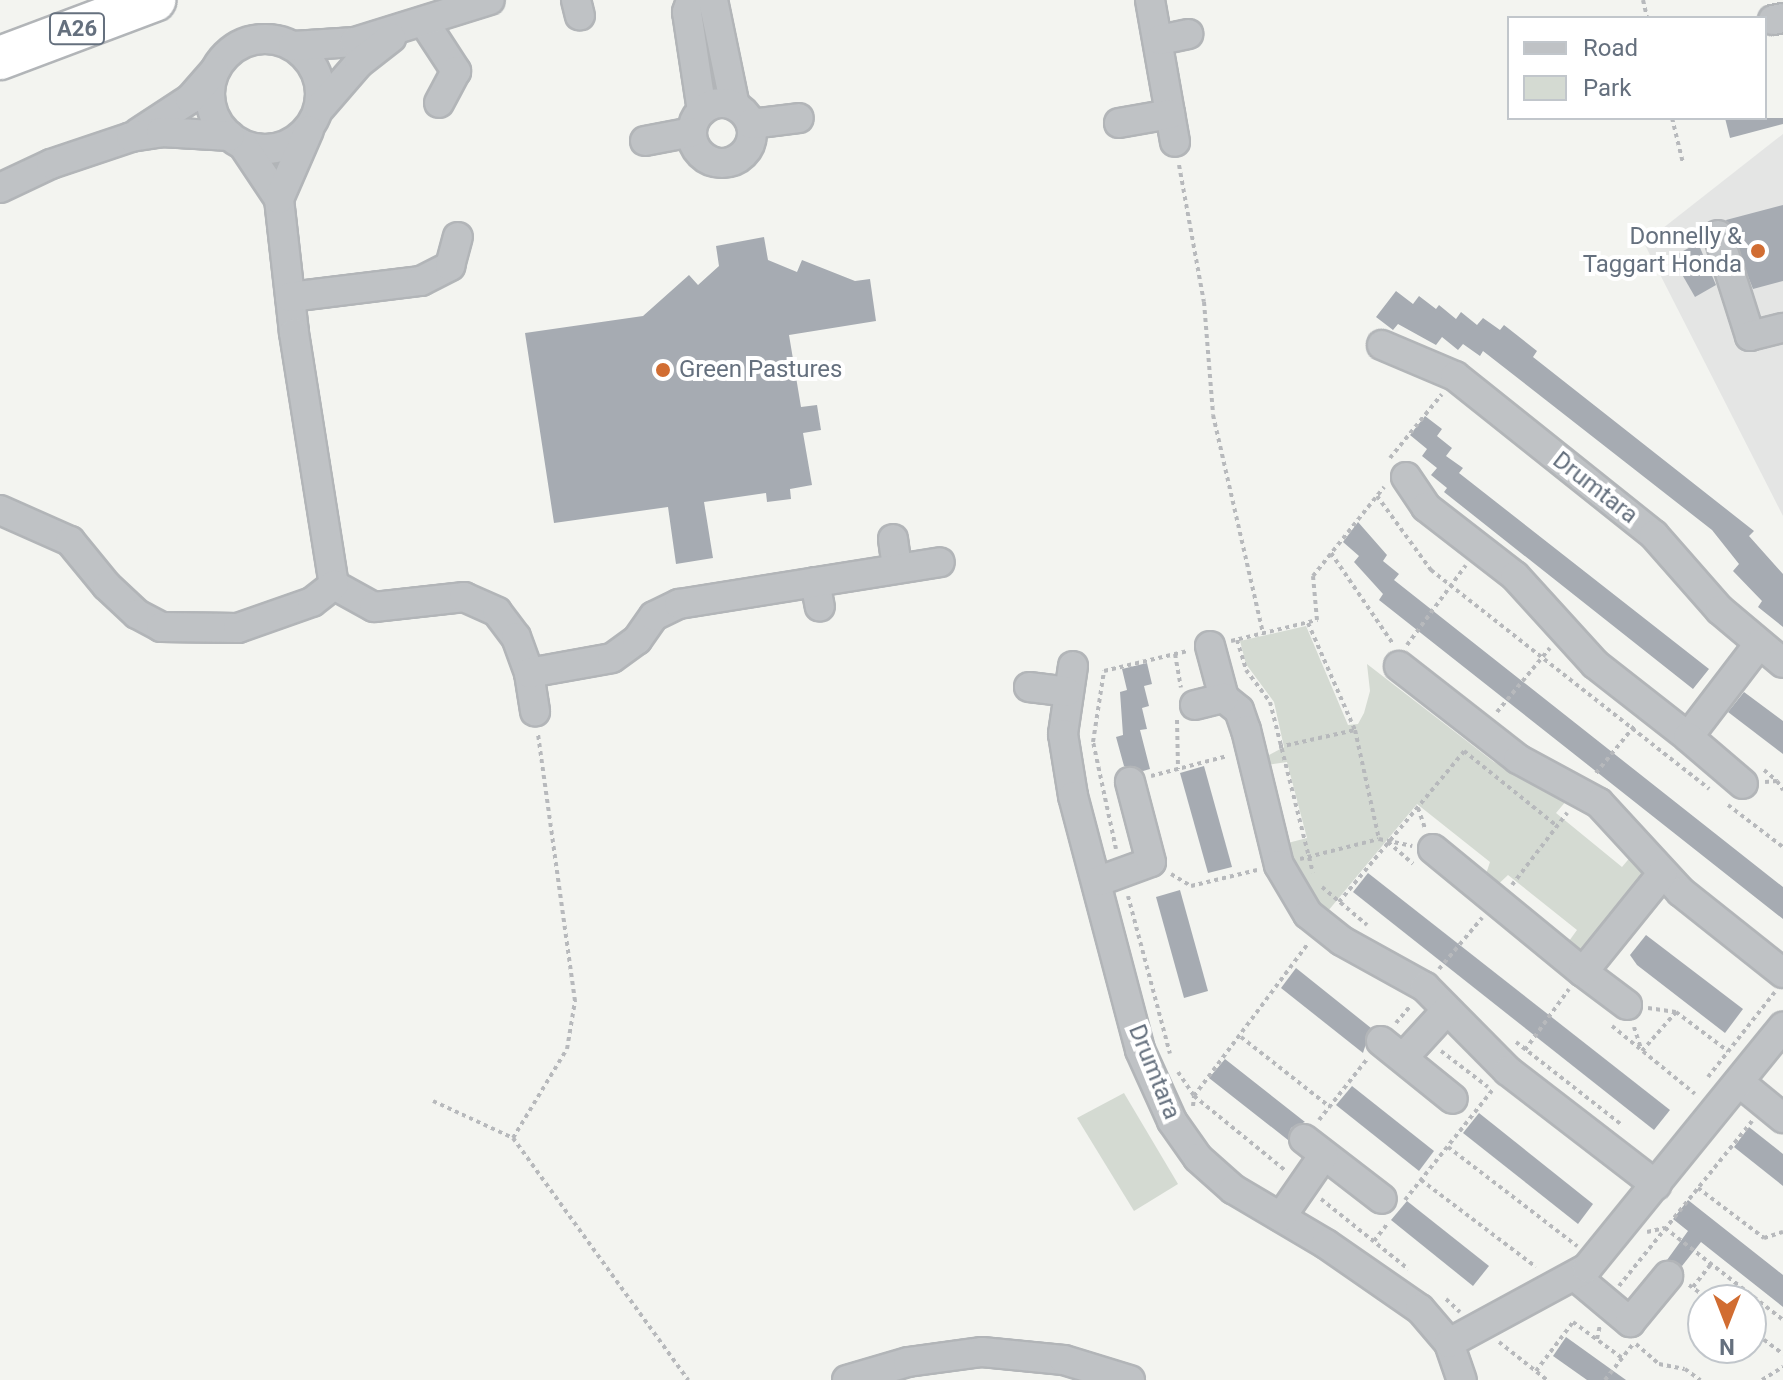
<!DOCTYPE html>
<html>
<head>
<meta charset="utf-8">
<style>
	body { margin:0 }
	#map { position:relative; width:1783px; height:1380px; overflow:hidden; background:#f3f4f0; font-family:Roboto,sans-serif }
	div>[style] { position:absolute }
	.built>* { inset:0; background:#e4e5e4 }
	.green>* { inset:0; background:#d4dad2 }
	.building>* { inset:0; background:#a6abb2 }
	.path>* { height:4px; margin-top:-2px; transform-origin:0; background:repeating-linear-gradient(90deg,#b7b9bc 0 4px,transparent 0 8px) }
	.roads { filter:drop-shadow(2px 0 #b2b5b8) drop-shadow(-2px 0 #b2b5b8) drop-shadow(0 2px #b2b5b8) drop-shadow(0 -2px #b2b5b8) }
	.minor>* { height:28px; margin:-14px; padding:0 14px; transform-origin:14px; border-radius:14px; background:#bfc2c5 }
	.minor>.ring { margin:-14px; padding:0; box-sizing:content-box; background:none; border:28px solid #bfc2c5; border-radius:50% }
	.highway>* { height:42px; margin:-21px; padding:0 21px; transform-origin:21px; border-radius:21px; background:#fff }
	.dots>* { width:22px; height:22px; translate:-50% -50%; box-sizing:border-box; border:4px solid #fff; border-radius:50% }
	span { translate:-50% -50%; white-space:nowrap; text-align:center; line-height:1.15; -webkit-text-stroke:8px #fff; paint-order:stroke }
	.shield-label span { padding:2px 6px; background:#fff; border:2px solid; border-radius:6px; -webkit-text-stroke-width:0 }
	.shield-label { font-size:22px; color:#65707e; font-weight:700 }
	.poi-label { font-size:24px; color:#65707e }
	.right { translate:-100% -50%; text-align:right }
	.left { translate:0 -50%; text-align:left }
	.street-label { font-size:24px; color:#65707e }
	.legend { position:absolute; left:1507px; top:16px; width:260px; height:104px; box-sizing:border-box; background:#fff; border:2px solid #c1c6cb; margin:0; padding:10px 14px; list-style:none; font-size:24px; color:#65707e }
	.legend li { display:flex; align-items:center; gap:16px; height:40px }
	.legend b { width:40px; border:2px solid #c1c6cb }
	.north { position:absolute; left:1687px; top:1284px; width:80px; height:80px; box-sizing:border-box; background:#fff; border:2px solid #c1c6cb; border-radius:50%; rotate:180deg; font-size:22px; font-weight:700; line-height:32px; text-align:center; color:#65707e }
	.north::after { content:''; display:block; margin:auto; width:28px; height:36px; background:#d16d32; clip-path:polygon(50% 0,100% 100%,50% 72%,0 100%) }
</style>
</head>
<body>
<div id="map">
	<div class="built">
		<i style="clip-path:polygon(1783px 134px,1783px 516px,1644px 243px)"></i>
	</div>
	<div class="green">
		<i style="clip-path:polygon(1306px 626px,1348px 725px,1358px 724px,1364px 713px,1370px 691px,1367px 664px,1494px 762px,1567px 800px,1556px 813px,1622px 867px,1632px 855px,1639px 863px,1643px 876px,1586px 951px,1564px 948px,1577px 930px,1508px 875px,1491px 891px,1484px 880px,1490px 862px,1417px 804px,1323px 917px,1305px 901px,1284px 844px,1307px 838px,1287px 762px,1267px 765px,1269px 755px,1284px 747px,1274px 702px,1246px 664px,1240px 641px)"></i>
		<i style="clip-path:polygon(1124px 1093px,1178px 1184px,1134px 1211px,1077px 1118px)"></i>
	</div>
	<div class="building">
		<i style="clip-path:polygon(1725px 118px,1783px 118px,1783px 124px,1730px 138px)"></i>
		<i style="clip-path:polygon(1783px 205px,1783px 281px,1753px 289px,1726px 220px)"></i>
		<i style="clip-path:polygon(764px 237px,768px 260px,797px 272px,802px 260px,855px 281px,870px 279px,876px 321px,789px 335px,801px 407px,817px 405px,821px 430px,803px 433px,812px 485px,790px 489px,791px 499px,767px 502px,766px 493px,704px 502px,713px 558px,676px 564px,668px 507px,554px 523px,525px 333px,643px 316px,689px 275px,698px 285px,719px 266px,716px 246px)"></i>
		<i style="clip-path:polygon(1698px 243px,1716px 285px,1695px 297px,1672px 257px)"></i>
		<i style="clip-path:polygon(1396px 291px,1413px 304px,1419px 296px,1436px 309px,1439px 305px,1456px 319px,1461px 312px,1477px 325px,1483px 318px,1500px 330px,1504px 325px,1537px 351px,1533px 357px,1754px 531px,1749px 536px,1783px 574px,1783px 627px,1758px 607px,1762px 601px,1733px 571px,1739px 564px,1712px 530px,1483px 351px,1480px 356px,1463px 344px,1458px 350px,1442px 337px,1436px 345px,1398px 324px,1393px 330px,1376px 317px)"></i>
		<i style="clip-path:polygon(1425px 416px,1442px 429px,1437px 436px,1452px 448px,1446px 456px,1463px 468px,1459px 473px,1709px 669px,1693px 689px,1444px 492px,1447px 488px,1431px 475px,1437px 468px,1422px 456px,1427px 449px,1410px 435px)"></i>
		<i style="clip-path:polygon(1358px 522px,1387px 555px,1383px 561px,1399px 574px,1394px 580px,1783px 887px,1783px 919px,1379px 600px,1383px 594px,1354px 562px,1359px 556px,1343px 542px)"></i>
		<i style="clip-path:polygon(1147px 663px,1152px 684px,1144px 686px,1149px 706px,1142px 708px,1147px 729px,1140px 730px,1150px 769px,1143px 771px,1124px 766px,1116px 737px,1123px 735px,1120px 692px,1127px 690px,1122px 669px)"></i>
		<i style="clip-path:polygon(1744px 692px,1783px 721px,1783px 754px,1728px 712px)"></i>
		<i style="clip-path:polygon(1204px 766px,1232px 867px,1208px 873px,1180px 773px)"></i>
		<i style="clip-path:polygon(1368px 873px,1670px 1110px,1654px 1130px,1353px 892px)"></i>
		<i style="clip-path:polygon(1180px 890px,1208px 991px,1184px 998px,1156px 897px)"></i>
		<i style="clip-path:polygon(1646px 935px,1743px 1009px,1725px 1033px,1637px 965px,1630px 955px)"></i>
		<i style="clip-path:polygon(1296px 968px,1371px 1028px,1363px 1053px,1281px 988px)"></i>
		<i style="clip-path:polygon(1225px 1059px,1305px 1122px,1291px 1128px,1288px 1140px,1209px 1078px)"></i>
		<i style="clip-path:polygon(1352px 1086px,1434px 1151px,1419px 1171px,1336px 1105px)"></i>
		<i style="clip-path:polygon(1479px 1113px,1593px 1204px,1578px 1224px,1463px 1133px)"></i>
		<i style="clip-path:polygon(1749px 1127px,1783px 1154px,1783px 1186px,1734px 1147px)"></i>
		<i style="clip-path:polygon(1688px 1200px,1783px 1275px,1783px 1307px,1701px 1242px,1682px 1266px,1667px 1260px,1688px 1231px,1673px 1219px)"></i>
		<i style="clip-path:polygon(1407px 1201px,1489px 1266px,1473px 1286px,1391px 1220px)"></i>
		<i style="clip-path:polygon(1566px 1337px,1626px 1380px,1587px 1380px,1553px 1356px)"></i>
	</div>
	<div class="path">
		<i style="left:1643px;top:0;width:18px;rotate:77deg"></i>
		<i style="left:1672px;top:118px;width:46px;rotate:76.3deg"></i>
		<i style="left:1179px;top:165px;width:139px;rotate:79.7deg"></i>
		<i style="left:1204px;top:302px;width:113px;rotate:85.4deg"></i>
		<i style="left:1213px;top:415px;width:225px;rotate:77.1deg"></i>
		<i style="left:1390px;top:458px;width:82px;rotate:-50.9deg"></i>
		<i style="left:1377px;top:496px;width:92px;rotate:53.9deg"></i>
		<i style="left:1431px;top:570px;width:354px;rotate:38.2deg"></i>
		<i style="left:1331px;top:553px;width:110px;rotate:55.7deg"></i>
		<i style="left:1308px;top:623px;width:117px;rotate:66.3deg"></i>
		<i style="left:1355px;top:730px;width:112px;rotate:77.6deg"></i>
		<i style="left:1379px;top:839px;width:34px;rotate:12deg"></i>
		<i style="left:1237px;top:640px;width:31px;rotate:73deg"></i>
		<i style="left:1246px;top:670px;width:40px;rotate:53deg"></i>
		<i style="left:1270px;top:702px;width:176px;rotate:75.9deg"></i>
		<i style="left:1231px;top:641px;width:89px;rotate:-13.7deg"></i>
		<i style="left:1317px;top:620px;width:44px;rotate:-95.2deg"></i>
		<i style="left:1313px;top:576px;width:114px;rotate:-51.4deg"></i>
		<i style="left:1407px;top:645px;width:99px;rotate:-53.6deg"></i>
		<i style="left:1175px;top:654px;width:34px;rotate:80deg"></i>
		<i style="left:1497px;top:712px;width:83px;rotate:-50.4deg"></i>
		<i style="left:1177px;top:720px;width:49px;rotate:88.8deg"></i>
		<i style="left:1279px;top:747px;width:78px;rotate:-12.6deg"></i>
		<i style="left:1464px;top:751px;width:119px;rotate:38.9deg"></i>
		<i style="left:1764px;top:770px;width:17px;rotate:40deg"></i>
		<i style="left:1596px;top:773px;width:63px;rotate:-50.8deg"></i>
		<i style="left:1151px;top:776px;width:79px;rotate:-14.7deg"></i>
		<i style="left:1765px;top:782px;width:12px;rotate:-5deg"></i>
		<i style="left:1777px;top:781px;width:11px;rotate:56deg"></i>
		<i style="left:1728px;top:805px;width:69px;rotate:37.4deg"></i>
		<i style="left:1418px;top:808px;width:21px;rotate:71deg"></i>
		<i style="left:1388px;top:842px;width:33px;rotate:41deg"></i>
		<i style="left:1116px;top:849px;width:109px;rotate:-102.1deg"></i>
		<i style="left:1093px;top:742px;width:72px;rotate:-81.2deg"></i>
		<i style="left:1104px;top:671px;width:86px;rotate:-13.4deg"></i>
		<i style="left:1300px;top:859px;width:81px;rotate:-14.2deg"></i>
		<i style="left:1171px;top:874px;width:23px;rotate:31deg"></i>
		<i style="left:1191px;top:886px;width:68px;rotate:-13.6deg"></i>
		<i style="left:1512px;top:885px;width:91px;rotate:-52.6deg"></i>
		<i style="left:1322px;top:887px;width:59px;rotate:40.2deg"></i>
		<i style="left:1128px;top:896px;width:163px;rotate:75.1deg"></i>
		<i style="left:1339px;top:902px;width:199px;rotate:-50.3deg"></i>
		<i style="left:1439px;top:969px;width:67px;rotate:-49.9deg"></i>
		<i style="left:1648px;top:1008px;width:28px;rotate:8deg"></i>
		<i style="left:1676px;top:1012px;width:65px;rotate:36.9deg"></i>
		<i style="left:1396px;top:1023px;width:23px;rotate:-50deg"></i>
		<i style="left:1612px;top:1026px;width:107px;rotate:39.3deg"></i>
		<i style="left:1634px;top:1027px;width:23px;rotate:72deg"></i>
		<i style="left:1241px;top:1037px;width:113px;rotate:38.2deg"></i>
		<i style="left:1516px;top:1042px;width:135px;rotate:38.1deg"></i>
		<i style="left:1525px;top:1050px;width:75px;rotate:-54.2deg"></i>
		<i style="left:1441px;top:1051px;width:59px;rotate:37.5deg"></i>
		<i style="left:1642px;top:1051px;width:52px;rotate:-48.9deg"></i>
		<i style="left:1178px;top:1072px;width:29px;rotate:56deg"></i>
		<i style="left:1194px;top:1096px;width:119px;rotate:39.2deg"></i>
		<i style="left:1708px;top:1077px;width:108px;rotate:-51.8deg"></i>
		<i style="left:433px;top:1101px;width:88px;rotate:24.8deg"></i>
		<i style="left:513px;top:1138px;width:299px;rotate:54.1deg"></i>
		<i style="left:1193px;top:1106px;width:10px;rotate:-84deg"></i>
		<i style="left:1194px;top:1096px;width:189px;rotate:-53.2deg"></i>
		<i style="left:1319px;top:1120px;width:79px;rotate:-51.7deg"></i>
		<i style="left:513px;top:1138px;width:104px;rotate:-58.8deg"></i>
		<i style="left:567px;top:1049px;width:49px;rotate:-80.5deg"></i>
		<i style="left:575px;top:1001px;width:270px;rotate:-97.9deg"></i>
		<i style="left:1448px;top:1147px;width:163px;rotate:37.5deg"></i>
		<i style="left:1421px;top:1180px;width:144px;rotate:37.1deg"></i>
		<i style="left:1698px;top:1188px;width:83px;rotate:37.1deg"></i>
		<i style="left:1764px;top:1238px;width:20px;rotate:-18deg"></i>
		<i style="left:1321px;top:1199px;width:112px;rotate:38.8deg"></i>
		<i style="left:1405px;top:1200px;width:143px;rotate:-51.5deg"></i>
		<i style="left:1647px;top:1232px;width:18px;rotate:-13deg"></i>
		<i style="left:1665px;top:1228px;width:150px;rotate:37.9deg"></i>
		<i style="left:1374px;top:1241px;width:23px;rotate:-52deg"></i>
		<i style="left:1689px;top:1285px;width:26px;rotate:36deg"></i>
		<i style="left:1619px;top:1286px;width:212px;rotate:-51.1deg"></i>
		<i style="left:1693px;top:1287px;width:29px;rotate:-52deg"></i>
		<i style="left:1446px;top:1299px;width:19px;rotate:43deg"></i>
		<i style="left:1751px;top:1330px;width:40px;rotate:37deg"></i>
		<i style="left:1597px;top:1339px;width:14px;rotate:-78deg"></i>
		<i style="left:1499px;top:1342px;width:61px;rotate:38.4deg"></i>
		<i style="left:1636px;top:1344px;width:30px;rotate:41deg"></i>
		<i style="left:1659px;top:1364px;width:26px;rotate:11deg"></i>
		<i style="left:1685px;top:1369px;width:19px;rotate:36deg"></i>
		<i style="left:1536px;top:1371px;width:61px;rotate:-52.9deg"></i>
		<i style="left:1573px;top:1322px;width:61px;rotate:36.3deg"></i>
		<i style="left:1605px;top:1380px;width:46px;rotate:-52.1deg"></i>
		<i style="left:1762px;top:1380px;width:25px;rotate:-32deg"></i>
	</div>
	<div class="roads">
		<div class="minor">
			<i style="left:576px;top:0;width:16px;rotate:76deg"></i>
			<i style="left:691px;top:0;width:13px;rotate:108deg"></i>
			<i style="left:687px;top:12px;width:100px;rotate:81.4deg"></i>
			<i style="left:713px;top:0;width:108px;rotate:78.3deg"></i>
			<i style="left:1150px;top:0;width:144px;rotate:80deg"></i>
			<i style="left:1773px;top:20px;width:10px;rotate:-11deg"></i>
			<i style="left:424px;top:22px;width:59px;rotate:56.9deg"></i>
			<i style="left:456px;top:71px;width:36px;rotate:118deg"></i>
			<i class="ring" style="left:210px;top:39px;width:82px;height:82px"></i>
			<i style="left:1160px;top:40px;width:29px;rotate:-12deg"></i>
			<i style="left:293px;top:46px;width:62px;rotate:-3.7deg"></i>
			<i style="left:355px;top:42px;width:141px;rotate:-17.3deg"></i>
			<i class="ring" style="left:692px;top:103px;width:32px;height:32px"></i>
			<i style="left:320px;top:108px;width:60px;rotate:-49.1deg"></i>
			<i style="left:359px;top:63px;width:41px;rotate:-38deg"></i>
			<i style="left:1119px;top:123px;width:52px;rotate:-10deg"></i>
			<i style="left:751px;top:124px;width:48px;rotate:-7.1deg"></i>
			<i style="left:138px;top:133px;width:62px;rotate:-33.2deg"></i>
			<i style="left:190px;top:99px;width:37px;rotate:-49deg"></i>
			<i style="left:645px;top:141px;width:48px;rotate:-10.8deg"></i>
			<i style="left:243px;top:145px;width:65px;rotate:56.3deg"></i>
			<i style="left:279px;top:199px;width:135px;rotate:83.6deg"></i>
			<i style="left:294px;top:333px;width:255px;rotate:81deg"></i>
			<i style="left:334px;top:585px;width:46px;rotate:28.8deg"></i>
			<i style="left:374px;top:607px;width:91px;rotate:-6.3deg"></i>
			<i style="left:464px;top:597px;width:36px;rotate:24deg"></i>
			<i style="left:497px;top:612px;width:31px;rotate:53deg"></i>
			<i style="left:516px;top:637px;width:38px;rotate:70deg"></i>
			<i style="left:529px;top:673px;width:39px;rotate:81deg"></i>
			<i style="left:0;top:188px;width:56px;rotate:-25.2deg"></i>
			<i style="left:51px;top:164px;width:84px;rotate:-18.6deg"></i>
			<i style="left:131px;top:137px;width:30px;rotate:-9deg"></i>
			<i style="left:161px;top:132px;width:69px;rotate:3.3deg"></i>
			<i style="left:279px;top:199px;width:75px;rotate:-66.5deg"></i>
			<i style="left:1718px;top:235px;width:106px;rotate:72.4deg"></i>
			<i style="left:1750px;top:336px;width:34px;rotate:-14deg"></i>
			<i style="left:290px;top:297px;width:132px;rotate:-7deg"></i>
			<i style="left:421px;top:281px;width:33px;rotate:-27deg"></i>
			<i style="left:450px;top:266px;width:30px;rotate:-75deg"></i>
			<i style="left:1382px;top:345px;width:79px;rotate:23deg"></i>
			<i style="left:1455px;top:376px;width:255px;rotate:38.6deg"></i>
			<i style="left:1654px;top:535px;width:100px;rotate:48.7deg"></i>
			<i style="left:1720px;top:610px;width:82px;rotate:40.1deg"></i>
			<i style="left:1406px;top:477px;width:36px;rotate:56deg"></i>
			<i style="left:1426px;top:507px;width:113px;rotate:37.8deg"></i>
			<i style="left:1515px;top:576px;width:119px;rotate:47.7deg"></i>
			<i style="left:1595px;top:664px;width:118px;rotate:38.1deg"></i>
			<i style="left:1688px;top:737px;width:117px;rotate:-52.6deg"></i>
			<i style="left:0;top:510px;width:77px;rotate:23.9deg"></i>
			<i style="left:70px;top:541px;width:58px;rotate:50.6deg"></i>
			<i style="left:107px;top:586px;width:41px;rotate:43deg"></i>
			<i style="left:137px;top:614px;width:27px;rotate:28deg"></i>
			<i style="left:161px;top:627px;width:77px;rotate:0.7deg"></i>
			<i style="left:238px;top:628px;width:78px;rotate:-19.4deg"></i>
			<i style="left:312px;top:602px;width:28px;rotate:-38deg"></i>
			<i style="left:893px;top:539px;width:29px;rotate:82deg"></i>
			<i style="left:815px;top:582px;width:25px;rotate:79deg"></i>
			<i style="left:1210px;top:646px;width:54px;rotate:74.9deg"></i>
			<i style="left:1224px;top:698px;width:19px;rotate:39deg"></i>
			<i style="left:1239px;top:710px;width:21px;rotate:71deg"></i>
			<i style="left:1246px;top:730px;width:139px;rotate:76.3deg"></i>
			<i style="left:1279px;top:865px;width:57px;rotate:59.4deg"></i>
			<i style="left:1308px;top:914px;width:43px;rotate:38.5deg"></i>
			<i style="left:1342px;top:941px;width:95px;rotate:29deg"></i>
			<i style="left:1425px;top:987px;width:118px;rotate:45.3deg"></i>
			<i style="left:1508px;top:1071px;width:187px;rotate:37.6deg"></i>
			<i style="left:1073px;top:666px;width:69px;rotate:98.4deg"></i>
			<i style="left:1063px;top:734px;width:63px;rotate:80.8deg"></i>
			<i style="left:1073px;top:796px;width:263px;rotate:75.2deg"></i>
			<i style="left:1140px;top:1050px;width:78px;rotate:65.7deg"></i>
			<i style="left:1172px;top:1121px;width:45px;rotate:54.9deg"></i>
			<i style="left:1198px;top:1158px;width:47px;rotate:41.5deg"></i>
			<i style="left:1233px;top:1189px;width:108px;rotate:30.6deg"></i>
			<i style="left:1326px;top:1244px;width:114px;rotate:34.7deg"></i>
			<i style="left:1420px;top:1309px;width:45px;rotate:49.5deg"></i>
			<i style="left:1449px;top:1343px;width:39px;rotate:71deg"></i>
			<i style="left:1399px;top:666px;width:151px;rotate:38deg"></i>
			<i style="left:1518px;top:759px;width:92px;rotate:28.5deg"></i>
			<i style="left:1599px;top:803px;width:121px;rotate:47.3deg"></i>
			<i style="left:1681px;top:892px;width:130px;rotate:38.5deg"></i>
			<i style="left:529px;top:673px;width:84px;rotate:-10.2deg"></i>
			<i style="left:612px;top:658px;width:31px;rotate:-36deg"></i>
			<i style="left:637px;top:640px;width:29px;rotate:-55deg"></i>
			<i style="left:654px;top:616px;width:28px;rotate:-26deg"></i>
			<i style="left:679px;top:604px;width:264px;rotate:-9.1deg"></i>
			<i style="left:1029px;top:687px;width:38px;rotate:7deg"></i>
			<i style="left:1195px;top:705px;width:30px;rotate:-14deg"></i>
			<i style="left:1688px;top:737px;width:72px;rotate:40.5deg"></i>
			<i style="left:1433px;top:849px;width:194px;rotate:39.4deg"></i>
			<i style="left:1099px;top:881px;width:55px;rotate:-20.1deg"></i>
			<i style="left:1151px;top:862px;width:83px;rotate:-104.7deg"></i>
			<i style="left:1627px;top:1005px;width:55px;rotate:-143.1deg"></i>
			<i style="left:1583px;top:972px;width:127px;rotate:-51.1deg"></i>
			<i style="left:1381px;top:1041px;width:92px;rotate:38.9deg"></i>
			<i style="left:1403px;top:1058px;width:65px;rotate:-47.5deg"></i>
			<i style="left:1739px;top:1082px;width:57px;rotate:39.3deg"></i>
			<i style="left:1304px;top:1139px;width:98px;rotate:37.6deg"></i>
			<i style="left:1281px;top:1217px;width:75px;rotate:-55.3deg"></i>
			<i style="left:1575px;top:1276px;width:72px;rotate:39.9deg"></i>
			<i style="left:1630px;top:1322px;width:60px;rotate:-50.4deg"></i>
			<i style="left:1449px;top:1343px;width:157px;rotate:-28.5deg"></i>
			<i style="left:1587px;top:1268px;width:311px;rotate:-50.9deg"></i>
			<i style="left:847px;top:1380px;width:64px;rotate:-16.4deg"></i>
			<i style="left:908px;top:1362px;width:75px;rotate:-7.7deg"></i>
			<i style="left:982px;top:1352px;width:82px;rotate:5.6deg"></i>
			<i style="left:1064px;top:1360px;width:69px;rotate:16.9deg"></i>
		</div>
		<div class="highway">
			<i style="left:0;top:58px;width:165px;rotate:-20.6deg"></i>
		</div>
	</div>
	<div class="dots">
		<i style="left:1758px;top:251px;background:#d16d32"></i>
		<i style="left:663px;top:370px;background:#d16d32"></i>
	</div>
	<div class="shield-label">
		<span style="left:77px;top:29px">A26</span>
	</div>
	<div class="poi-label">
		<span class="right" style="left:1742px;top:251px">Donnelly &amp;<br>Taggart Honda</span>
		<span class="left" style="left:679px;top:370px">Green Pastures</span>
	</div>
	<div class="street-label">
		<span style="left:1595px;top:488px;rotate:38deg">Drumtara</span>
		<span style="left:1154px;top:1072px;rotate:68deg">Drumtara</span>
	</div>
	<ul class="legend">
	<li><b style="height:10px;background:#bfc2c5"></b>Road</li>
	<li><b style="height:22px;background:#d4dad2"></b>Park</li>
	</ul>
	<div class="north">N</div>
</div>
</body>
</html>
